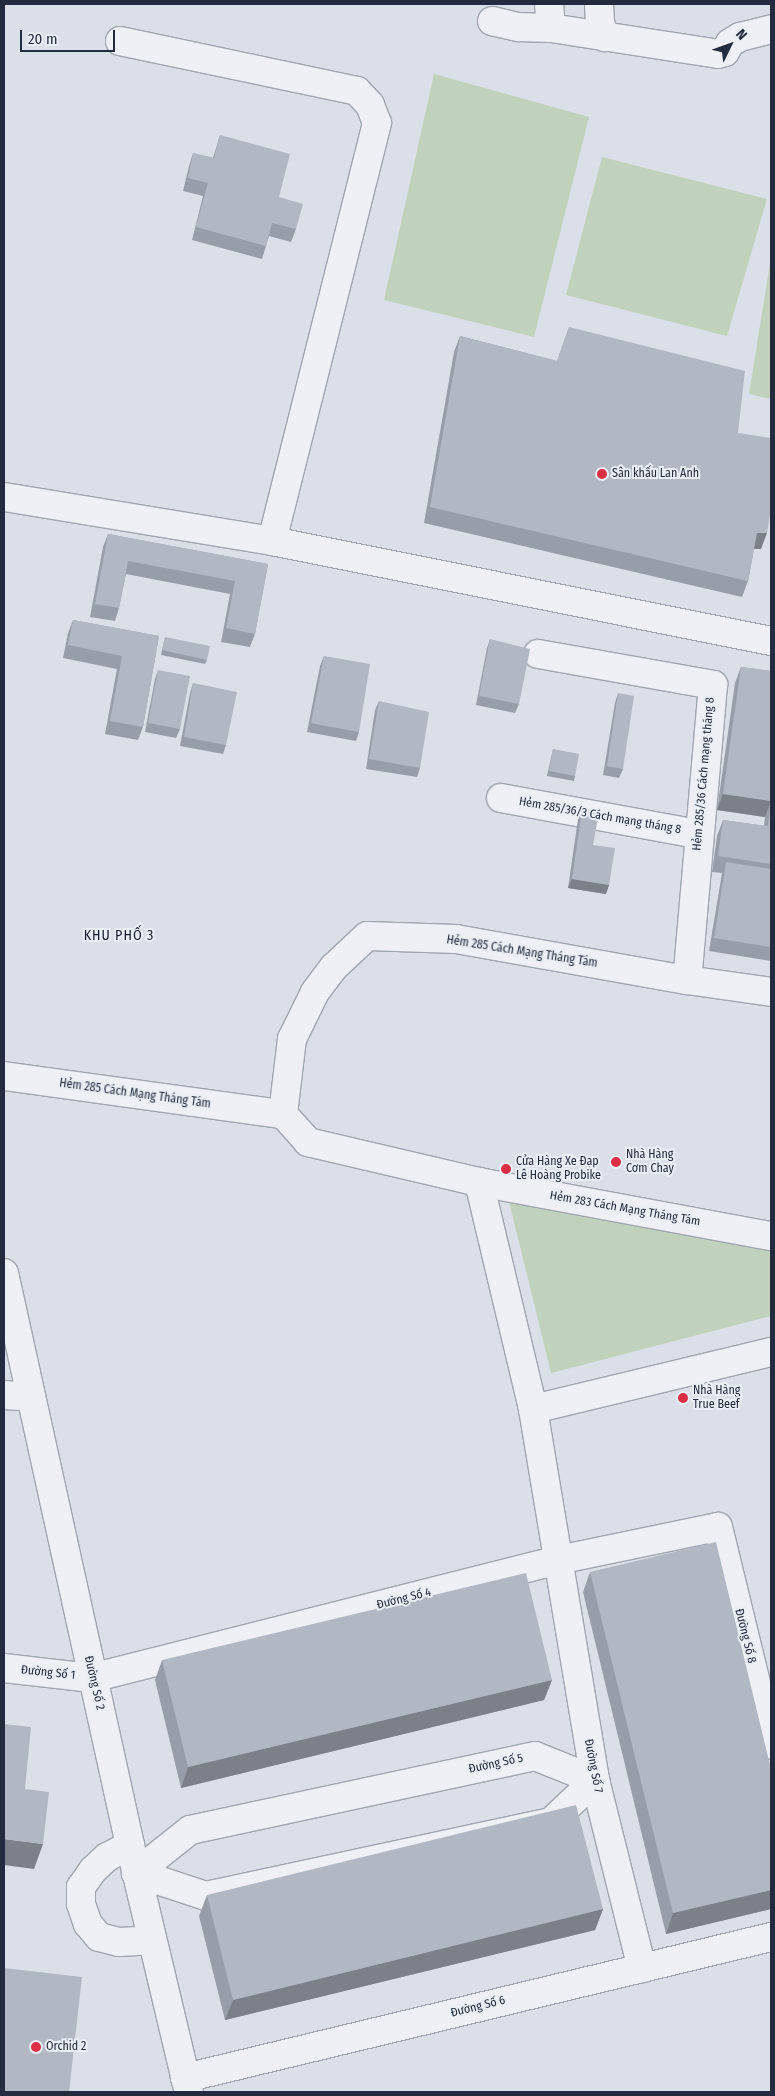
<!DOCTYPE html>
<html>
<head>
<meta charset="utf-8">
<style>
	body { margin:0 }
	#map { position:relative; width:775px; height:2096px; overflow:hidden; background:#dbdfe7; font-family:"Fira Sans Condensed",sans-serif }
	div>[style] { position:absolute }
	.green>* { inset:0; background:#c0d2bb }
	.roads { filter:drop-shadow(1px 0 #a0a6b1) drop-shadow(-1px 0 #a0a6b1) drop-shadow(0 1px #a0a6b1) drop-shadow(0 -1px #a0a6b1) }
	.minor>* { height:28px; margin:-14px; padding:0 14px; transform-origin:14px; border-radius:14px; background:#eef0f5 }
	.wall>* { inset:0; background:#989ea9 }
	.shaded-wall>* { inset:0; background:#7c8189 }
	.building>* { inset:0; background:#b1b8c4 }
	.dots>* { width:14px; height:14px; translate:-50% -50%; box-sizing:border-box; border:2px solid #eaeef5; border-radius:50% }
	span { translate:-50% -50%; white-space:nowrap; text-align:center; line-height:1.15; -webkit-text-stroke:4px #eaeef5; paint-order:stroke }
	.poi-label { font-size:12px; color:#232c3e }
	.left { translate:0 -50%; text-align:left }
	.street-label { font-size:12px; color:#232c3e }
	.neighbourhood-label { font-size:14px; color:#161e2f; letter-spacing:1px }
	.frame { position:absolute; inset:0; border:5px solid #232c3e; pointer-events:none }
	.north { position:absolute; left:705px; top:20px; width:50px; height:50px; -webkit-text-stroke:4px #eaeef5; paint-order:stroke; rotate:48deg; font-size:14px; font-weight:700; line-height:20px; text-align:center; color:#232c3e }
	.north::after { content:''; display:block; margin:auto; width:18px; height:22px; background:#232c3e; clip-path:polygon(50% 0,100% 100%,50% 72%,0 100%) }
	.scale { position:absolute; left:20px; top:30px; width:95px; height:22px; box-sizing:border-box; border:2px solid #232c3e; border-top:0; padding-left:6px; font-size:15px; line-height:18px; white-space:nowrap; color:#232c3e; -webkit-text-stroke:4px #eaeef5; paint-order:stroke }
</style>
</head>
<body>
<div id="map">
	<div class="green">
		<i style="clip-path:polygon(434px 74px,589px 117px,534px 337px,384px 300px)"></i>
		<i style="clip-path:polygon(602px 157px,767px 199px,727px 336px,566px 295px)"></i>
		<i style="clip-path:polygon(771px 257px,771px 399px,749px 394px)"></i>
		<i style="clip-path:polygon(509px 1201px,771px 1243px,771px 1316px,551px 1373px)"></i>
	</div>
	<div class="roads">
		<div class="minor">
			<i style="left:549px;top:4px;width:24px;rotate:85deg"></i>
			<i style="left:599px;top:4px;width:18px;rotate:87deg"></i>
			<i style="left:600px;top:22px;width:16px;rotate:72deg"></i>
			<i style="left:492px;top:21px;width:28px;rotate:13deg"></i>
			<i style="left:519px;top:27px;width:32px;rotate:2deg"></i>
			<i style="left:551px;top:28px;width:169px;rotate:8.8deg"></i>
			<i style="left:718px;top:54px;width:7px;rotate:-16deg"></i>
			<i style="left:725px;top:52px;width:10px;rotate:-61deg"></i>
			<i style="left:730px;top:43px;width:12px;rotate:-31deg"></i>
			<i style="left:740px;top:37px;width:32px;rotate:-14deg"></i>
			<i style="left:120px;top:41px;width:242px;rotate:11.9deg"></i>
			<i style="left:357px;top:91px;width:19px;rotate:47deg"></i>
			<i style="left:370px;top:105px;width:19px;rotate:69deg"></i>
			<i style="left:377px;top:123px;width:431px;rotate:104.1deg"></i>
			<i style="left:4px;top:497px;width:272px;rotate:9.3deg"></i>
			<i style="left:272px;top:541px;width:509px;rotate:11.33deg"></i>
			<i style="left:538px;top:654px;width:178px;rotate:10deg"></i>
			<i style="left:713px;top:685px;width:296px;rotate:95deg"></i>
			<i style="left:501px;top:798px;width:200px;rotate:10.4deg"></i>
			<i style="left:4px;top:1076px;width:282px;rotate:7.8deg"></i>
			<i style="left:283px;top:1114px;width:76px;rotate:-83.2deg"></i>
			<i style="left:292px;top:1039px;width:52px;rotate:-63.9deg"></i>
			<i style="left:315px;top:992px;width:31px;rotate:-53deg"></i>
			<i style="left:334px;top:967px;width:45px;rotate:-43.2deg"></i>
			<i style="left:367px;top:936px;width:89px;rotate:1.9deg"></i>
			<i style="left:456px;top:939px;width:235px;rotate:10.1deg"></i>
			<i style="left:687px;top:980px;width:85px;rotate:8.1deg"></i>
			<i style="left:283px;top:1114px;width:38px;rotate:48deg"></i>
			<i style="left:308px;top:1142px;width:176px;rotate:13.2deg"></i>
			<i style="left:479px;top:1182px;width:297px;rotate:10.5deg"></i>
			<i style="left:479px;top:1182px;width:233px;rotate:76.6deg"></i>
			<i style="left:533px;top:1409px;width:376px;rotate:80.5deg"></i>
			<i style="left:595px;top:1780px;width:194px;rotate:76deg"></i>
			<i style="left:4px;top:1273px;width:586px;rotate:77.58deg"></i>
			<i style="left:130px;top:1845px;width:254px;rotate:76.6deg"></i>
			<i style="left:4px;top:1395px;width:27px;rotate:4deg"></i>
			<i style="left:533px;top:1409px;width:245px;rotate:-13.5deg"></i>
			<i style="left:4px;top:1668px;width:89px;rotate:6.5deg"></i>
			<i style="left:92px;top:1678px;width:481px;rotate:-14.2deg"></i>
			<i style="left:558px;top:1560px;width:163px;rotate:-11.7deg"></i>
			<i style="left:718px;top:1527px;width:224px;rotate:76.3deg"></i>
			<i style="left:535px;top:1756px;width:65px;rotate:21.8deg"></i>
			<i style="left:595px;top:1780px;width:61px;rotate:136.3deg"></i>
			<i style="left:551px;top:1822px;width:353px;rotate:167.9deg"></i>
			<i style="left:206px;top:1896px;width:74px;rotate:-161.8deg"></i>
			<i style="left:136px;top:1873px;width:69px;rotate:-38.5deg"></i>
			<i style="left:190px;top:1830px;width:353px;rotate:-12.1deg"></i>
			<i style="left:130px;top:1845px;width:26px;rotate:152deg"></i>
			<i style="left:107px;top:1857px;width:19px;rotate:137deg"></i>
			<i style="left:93px;top:1870px;width:21px;rotate:125deg"></i>
			<i style="left:81px;top:1887px;width:17px;rotate:90deg"></i>
			<i style="left:81px;top:1904px;width:21px;rotate:71deg"></i>
			<i style="left:88px;top:1924px;width:17px;rotate:50deg"></i>
			<i style="left:99px;top:1937px;width:21px;rotate:14deg"></i>
			<i style="left:119px;top:1942px;width:33px;rotate:-3deg"></i>
			<i style="left:185px;top:2078px;width:603px;rotate:-13.53deg"></i>
		</div>
	</div>
	<div class="wall">
		<i style="clip-path:polygon(220px 135px,279px 197px,296px 229px,291px 242px,269px 236px,262px 259px,192px 240px,203px 196px,183px 191px,189px 166px,193px 153px,213px 158px)"></i>
		<i style="clip-path:polygon(569px 327px,738px 433px,761px 549px,754px 549px,748px 581px,742px 597px,424px 523px,454px 352px,460px 336px,557px 361px)"></i>
		<i style="clip-path:polygon(108px 534px,268px 564px,255px 634px,250px 647px,221px 642px,230px 594px,126px 574px,119px 608px,115px 621px,90px 617px,103px 547px)"></i>
		<i style="clip-path:polygon(73px 620px,159px 636px,143px 727px,138px 740px,105px 734px,117px 669px,63px 658px,68px 633px)"></i>
		<i style="clip-path:polygon(165px 637px,207px 660px,205px 664px,161px 655px)"></i>
		<i style="clip-path:polygon(490px 639px,519px 704px,515px 713px,476px 705px,487px 648px)"></i>
		<i style="clip-path:polygon(324px 656px,359px 732px,356px 741px,307px 732px,320px 666px)"></i>
		<i style="clip-path:polygon(741px 667px,771px 671px,771px 961px,709px 951px,722px 873px,712px 872px,717px 836px,723px 820px,764px 826px,765px 817px,717px 810px,735px 683px)"></i>
		<i style="clip-path:polygon(158px 670px,180px 729px,176px 738px,145px 732px,155px 679px)"></i>
		<i style="clip-path:polygon(193px 683px,226px 745px,223px 754px,180px 746px,190px 693px)"></i>
		<i style="clip-path:polygon(618px 693px,623px 769px,619px 778px,603px 775px,615px 703px)"></i>
		<i style="clip-path:polygon(379px 701px,420px 768px,417px 777px,366px 769px,375px 710px)"></i>
		<i style="clip-path:polygon(553px 749px,575px 776px,574px 781px,547px 776px)"></i>
		<i style="clip-path:polygon(582px 810px,593px 845px,609px 885px,606px 894px,568px 888px,578px 819px)"></i>
		<i style="clip-path:polygon(590px 1572px,771px 1769px,771px 1909px,666px 1934px,583px 1592px)"></i>
		<i style="clip-path:polygon(162px 1660px,552px 1680px,544px 1700px,181px 1788px,155px 1680px)"></i>
		<i style="clip-path:polygon(207px 1895px,603px 1909px,595px 1930px,225px 2020px,199px 1916px)"></i>
	</div>
	<div class="shaded-wall">
		<i style="clip-path:polygon(757px 533px,767px 533px,761px 549px,751px 549px)"></i>
		<i style="clip-path:polygon(723px 794px,771px 801px,765px 817px,717px 810px)"></i>
		<i style="clip-path:polygon(572px 879px,609px 885px,606px 894px,568px 888px)"></i>
		<i style="clip-path:polygon(552px 1680px,544px 1700px,181px 1788px,188px 1767px)"></i>
		<i style="clip-path:polygon(4px 1839px,43px 1844px,34px 1869px,4px 1865px)"></i>
		<i style="clip-path:polygon(771px 1890px,771px 1909px,666px 1934px,673px 1913px)"></i>
		<i style="clip-path:polygon(603px 1909px,595px 1930px,225px 2020px,233px 2000px)"></i>
	</div>
	<div class="building">
		<i style="clip-path:polygon(220px 135px,290px 154px,279px 197px,303px 204px,296px 229px,272px 223px,266px 246px,196px 227px,208px 183px,188px 178px,193px 153px,214px 158px)"></i>
		<i style="clip-path:polygon(569px 327px,745px 371px,738px 433px,771px 438px,771px 509px,767px 533px,757px 533px,748px 581px,430px 507px,460px 336px,557px 361px)"></i>
		<i style="clip-path:polygon(108px 534px,268px 564px,255px 634px,226px 628px,235px 581px,128px 561px,119px 608px,95px 604px)"></i>
		<i style="clip-path:polygon(73px 620px,159px 636px,143px 727px,110px 721px,122px 656px,68px 645px)"></i>
		<i style="clip-path:polygon(165px 637px,210px 646px,207px 660px,162px 650px)"></i>
		<i style="clip-path:polygon(490px 639px,530px 649px,519px 704px,479px 696px)"></i>
		<i style="clip-path:polygon(324px 656px,370px 664px,359px 732px,311px 723px)"></i>
		<i style="clip-path:polygon(741px 667px,771px 671px,771px 801px,723px 794px)"></i>
		<i style="clip-path:polygon(158px 670px,190px 676px,180px 729px,148px 723px)"></i>
		<i style="clip-path:polygon(193px 683px,237px 692px,226px 745px,184px 737px)"></i>
		<i style="clip-path:polygon(618px 693px,634px 696px,623px 769px,607px 766px)"></i>
		<i style="clip-path:polygon(379px 701px,429px 712px,420px 768px,369px 759px)"></i>
		<i style="clip-path:polygon(553px 749px,579px 754px,575px 776px,549px 771px)"></i>
		<i style="clip-path:polygon(771px 801px,771px 864px,718px 856px,723px 820px,768px 826px)"></i>
		<i style="clip-path:polygon(582px 810px,599px 812px,593px 845px,615px 848px,609px 885px,572px 879px)"></i>
		<i style="clip-path:polygon(726px 862px,771px 869px,771px 947px,714px 938px)"></i>
		<i style="clip-path:polygon(716px 1542px,771px 1769px,771px 1890px,673px 1913px,590px 1572px)"></i>
		<i style="clip-path:polygon(526px 1573px,552px 1680px,188px 1767px,162px 1660px)"></i>
		<i style="clip-path:polygon(4px 1724px,31px 1727px,25px 1789px,49px 1792px,43px 1844px,4px 1839px)"></i>
		<i style="clip-path:polygon(576px 1805px,603px 1909px,233px 2000px,207px 1895px)"></i>
		<i style="clip-path:polygon(4px 1968px,82px 1977px,69px 2092px,11px 2092px,4px 2091px)"></i>
	</div>
	<div class="dots">
		<i style="left:602px;top:474px;background:#dc2f44"></i>
		<i style="left:616px;top:1162px;background:#dc2f44"></i>
		<i style="left:506px;top:1169px;background:#dc2f44"></i>
		<i style="left:683px;top:1398px;background:#dc2f44"></i>
		<i style="left:36px;top:2047px;background:#dc2f44"></i>
	</div>
	<div class="poi-label">
		<span class="left" style="left:612px;top:474px">Sân khấu Lan Anh</span>
		<span class="left" style="left:626px;top:1162px">Nhà Hàng<br>Cơm Chay</span>
		<span class="left" style="left:516px;top:1169px">Cửa Hàng Xe Đạp<br>Lê Hoàng Probike</span>
		<span class="left" style="left:693px;top:1398px">Nhà Hàng<br>True Beef</span>
		<span class="left" style="left:46px;top:2047px">Orchid 2</span>
	</div>
	<div class="street-label">
		<span style="left:704px;top:774px;rotate:-85deg">Hẻm 285/36 Cách mạng tháng 8</span>
		<span style="left:600px;top:816px;rotate:10deg">Hẻm 285/36/3 Cách mạng tháng 8</span>
		<span style="left:522px;top:952px;rotate:9deg">Hẻm 285 Cách Mạng Tháng Tám</span>
		<span style="left:135px;top:1094px;rotate:8deg">Hẻm 285 Cách Mạng Tháng Tám</span>
		<span style="left:625px;top:1209px;rotate:10deg">Hẻm 283 Cách Mạng Tháng Tám</span>
		<span style="left:404px;top:1599px;rotate:-14deg">Đường Số 4</span>
		<span style="left:745px;top:1636px;rotate:76deg">Đường Số 8</span>
		<span style="left:48px;top:1673px;rotate:6deg">Đường Số 1</span>
		<span style="left:94px;top:1683px;rotate:77deg">Đường Số 2</span>
		<span style="left:496px;top:1764px;rotate:-12deg">Đường Số 5</span>
		<span style="left:593px;top:1766px;rotate:79deg">Đường Số 7</span>
		<span style="left:478px;top:2007px;rotate:-14deg">Đường Số 6</span>
	</div>
	<div class="neighbourhood-label">
		<span style="left:119px;top:936px">KHU PHỐ 3</span>
	</div>
	<div class="frame"></div>
	<div class="north">N</div>
	<div class="scale">20 m</div>
</div>
</body>
</html>
